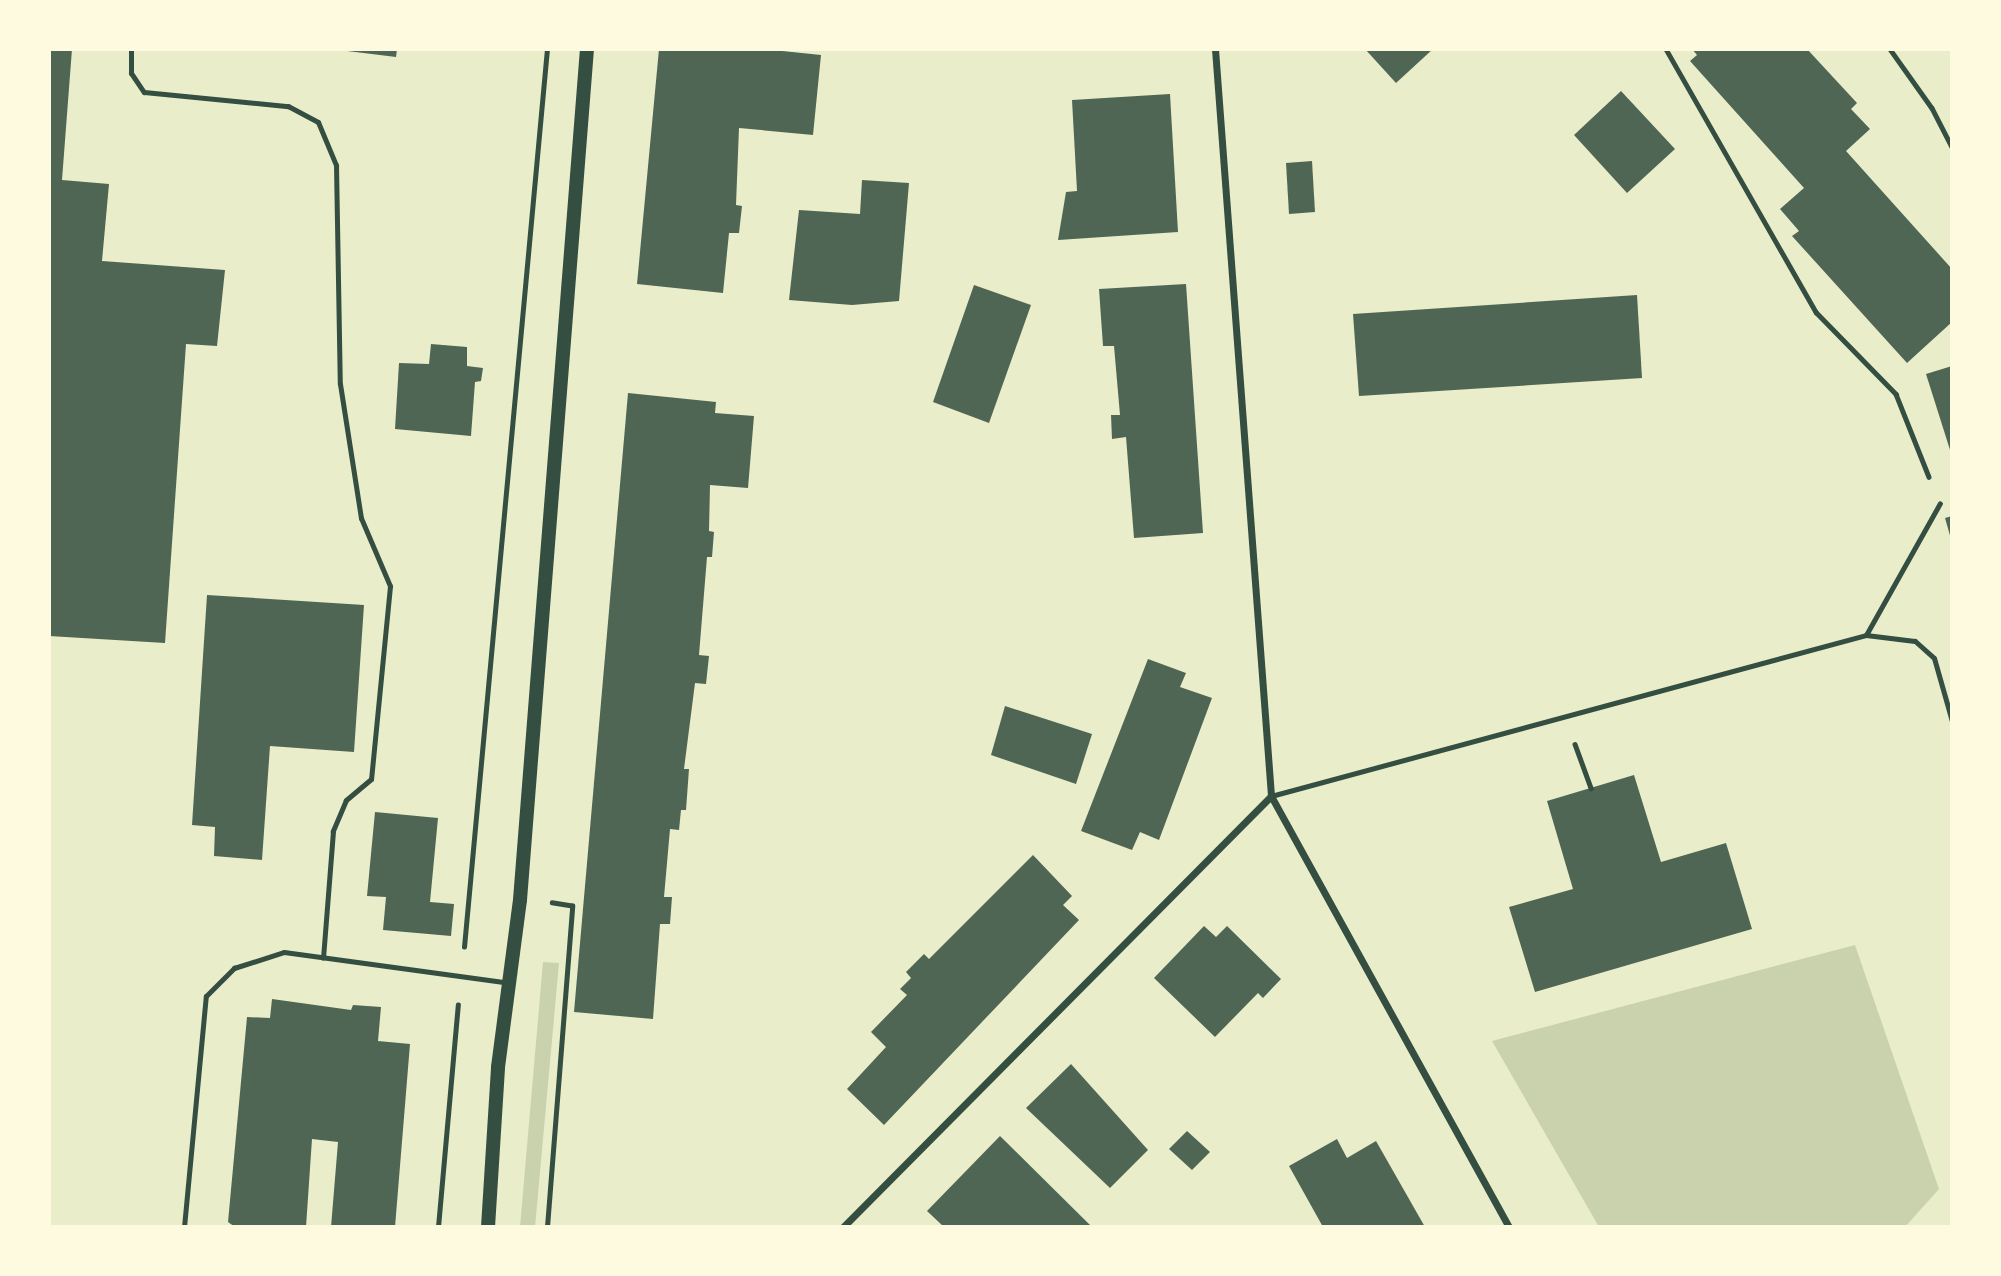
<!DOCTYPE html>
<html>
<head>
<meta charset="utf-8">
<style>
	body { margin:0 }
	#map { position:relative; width:2001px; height:1276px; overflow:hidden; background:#e9edc9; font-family:"IBM Plex Sans",sans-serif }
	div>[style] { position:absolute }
	.green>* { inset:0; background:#cad2ad }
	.building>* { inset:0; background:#4f6655 }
	.path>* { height:4.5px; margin:-2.25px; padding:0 2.25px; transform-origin:2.25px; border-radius:2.25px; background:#344e41 }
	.service>* { height:5px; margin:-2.5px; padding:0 2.5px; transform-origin:2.5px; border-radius:2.5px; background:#344e41 }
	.minor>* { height:7px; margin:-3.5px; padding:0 3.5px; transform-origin:3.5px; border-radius:3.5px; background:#344e41 }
	.secondary>* { height:14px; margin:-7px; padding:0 7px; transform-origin:7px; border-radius:7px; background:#344e41 }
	span { translate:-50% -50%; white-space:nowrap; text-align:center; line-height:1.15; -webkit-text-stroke:6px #fefae0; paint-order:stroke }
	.frame { position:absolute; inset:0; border:51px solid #fefae0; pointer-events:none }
</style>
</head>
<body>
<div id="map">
	<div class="green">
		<i style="clip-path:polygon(1855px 945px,1939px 1189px,1905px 1227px,1599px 1227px,1492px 1041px)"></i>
		<i style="clip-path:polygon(543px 962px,559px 963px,535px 1227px,520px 1227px)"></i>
	</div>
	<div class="building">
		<i style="clip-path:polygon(49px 49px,72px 49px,62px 180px,109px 184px,102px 261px,225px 270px,217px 346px,186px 344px,165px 643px,49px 636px)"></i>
		<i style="clip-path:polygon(331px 49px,397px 49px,396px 57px)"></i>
		<i style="clip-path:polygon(659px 49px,763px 49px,821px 55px,813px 135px,739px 128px,736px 205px,742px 206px,739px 233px,729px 233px,723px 293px,637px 284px)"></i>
		<i style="clip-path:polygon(1365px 49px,1433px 49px,1396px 83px)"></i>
		<i style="clip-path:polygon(1692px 49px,1807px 49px,1857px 103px,1851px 109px,1870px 129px,1846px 151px,1952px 269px,1952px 322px,1907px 363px,1792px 236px,1799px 231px,1780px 209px,1804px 188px,1690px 61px,1697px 55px)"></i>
		<i style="clip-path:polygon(1621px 91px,1675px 149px,1627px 193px,1574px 135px)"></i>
		<i style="clip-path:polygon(1170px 94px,1178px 232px,1058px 240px,1066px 192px,1077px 191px,1072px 100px)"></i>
		<i style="clip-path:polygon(1312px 161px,1315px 212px,1289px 214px,1286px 163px)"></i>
		<i style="clip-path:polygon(862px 180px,909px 183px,899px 301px,852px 305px,789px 300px,799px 210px,860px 214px)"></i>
		<i style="clip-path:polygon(1186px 284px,1203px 533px,1134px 538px,1126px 437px,1112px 439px,1111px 415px,1120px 415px,1114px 346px,1103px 346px,1099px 289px)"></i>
		<i style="clip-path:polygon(974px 285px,1031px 305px,989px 423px,933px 402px)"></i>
		<i style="clip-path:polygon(1637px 295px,1642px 378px,1359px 396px,1353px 314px)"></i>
		<i style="clip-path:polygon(431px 344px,467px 347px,467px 366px,483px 368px,481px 381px,475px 382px,471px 436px,395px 429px,399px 363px,429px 364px)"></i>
		<i style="clip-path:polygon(1952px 366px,1952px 453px,1951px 453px,1926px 374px)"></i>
		<i style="clip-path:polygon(628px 393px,716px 402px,715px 413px,754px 416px,748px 488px,710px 485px,709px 531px,714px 532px,712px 557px,707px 557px,699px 655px,709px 656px,706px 684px,695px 683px,684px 769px,689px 769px,686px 810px,681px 810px,679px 830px,670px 829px,664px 897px,672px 897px,670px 924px,660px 924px,653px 1019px,574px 1012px)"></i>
		<i style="clip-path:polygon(1952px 516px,1952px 539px,1951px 539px,1945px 518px)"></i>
		<i style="clip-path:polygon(207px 595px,364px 605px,354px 752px,270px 746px,262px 860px,214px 856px,215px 827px,192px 825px)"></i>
		<i style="clip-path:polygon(1148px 659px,1186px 673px,1180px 687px,1212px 698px,1159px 840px,1140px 832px,1132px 850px,1081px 831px)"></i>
		<i style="clip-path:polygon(1005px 706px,1092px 734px,1076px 784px,991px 755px)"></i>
		<i style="clip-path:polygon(1634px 775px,1661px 862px,1726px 843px,1752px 929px,1535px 992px,1509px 907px,1573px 889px,1547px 801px)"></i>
		<i style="clip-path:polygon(375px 812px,438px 818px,430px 902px,454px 904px,451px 936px,383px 930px,386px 897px,367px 896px)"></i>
		<i style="clip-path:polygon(1033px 855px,1072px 896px,1063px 905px,1079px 920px,884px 1125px,847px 1089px,886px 1047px,871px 1032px,907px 995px,900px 989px,911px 978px,906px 972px,924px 954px,929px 959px)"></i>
		<i style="clip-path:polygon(1204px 926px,1216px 937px,1227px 926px,1281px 979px,1263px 998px,1258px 993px,1215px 1037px,1154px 978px)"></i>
		<i style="clip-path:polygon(272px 999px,351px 1010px,353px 1005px,381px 1007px,378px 1041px,410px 1044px,395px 1227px,331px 1227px,338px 1142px,312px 1139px,306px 1227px,235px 1227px,228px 1222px,247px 1017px,270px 1018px)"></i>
		<i style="clip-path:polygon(1071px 1064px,1148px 1150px,1110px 1188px,1026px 1108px)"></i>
		<i style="clip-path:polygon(1187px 1131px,1210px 1152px,1192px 1170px,1169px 1149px)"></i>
		<i style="clip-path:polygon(1000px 1136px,1092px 1227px,944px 1227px,927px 1211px)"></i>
		<i style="clip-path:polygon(1337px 1139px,1347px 1158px,1376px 1141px,1425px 1227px,1323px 1227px,1289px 1166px)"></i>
	</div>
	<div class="path">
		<i style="left:1666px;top:49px;width:303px;rotate:60.3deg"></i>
		<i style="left:1816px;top:312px;width:115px;rotate:45.7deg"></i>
		<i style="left:1896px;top:394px;width:89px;rotate:68.3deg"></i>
		<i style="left:1890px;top:49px;width:72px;rotate:54.6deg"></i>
		<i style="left:1932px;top:108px;width:44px;rotate:62.9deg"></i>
		<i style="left:1575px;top:744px;width:47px;rotate:70deg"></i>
		<i style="left:464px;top:947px;width:902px;rotate:-84.72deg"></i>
		<i style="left:438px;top:1227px;width:223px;rotate:-84.9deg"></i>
		<i style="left:547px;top:1227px;width:322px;rotate:-85.5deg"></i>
		<i style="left:572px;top:906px;width:20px;rotate:-171deg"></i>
	</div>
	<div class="service">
		<i style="left:131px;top:49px;width:24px;rotate:90deg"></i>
		<i style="left:131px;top:73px;width:23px;rotate:56deg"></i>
		<i style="left:144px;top:92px;width:145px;rotate:5.6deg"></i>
		<i style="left:288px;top:106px;width:34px;rotate:28deg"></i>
		<i style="left:318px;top:122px;width:47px;rotate:67.3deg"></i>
		<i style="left:336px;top:165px;width:219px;rotate:89deg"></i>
		<i style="left:340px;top:384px;width:136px;rotate:81.1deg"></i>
		<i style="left:361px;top:518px;width:74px;rotate:66.9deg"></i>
		<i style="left:390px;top:586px;width:194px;rotate:95.6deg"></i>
		<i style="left:371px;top:779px;width:33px;rotate:140deg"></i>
		<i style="left:346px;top:800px;width:34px;rotate:113deg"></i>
		<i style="left:333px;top:831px;width:127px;rotate:94.5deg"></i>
		<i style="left:1866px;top:635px;width:151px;rotate:-60.7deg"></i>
		<i style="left:1271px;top:796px;width:616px;rotate:-15.14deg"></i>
		<i style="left:1866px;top:635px;width:49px;rotate:7deg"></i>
		<i style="left:1915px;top:641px;width:25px;rotate:42deg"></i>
		<i style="left:1934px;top:658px;width:66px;rotate:74.1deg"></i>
		<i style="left:184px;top:1227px;width:232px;rotate:-84.6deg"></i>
		<i style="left:206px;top:996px;width:40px;rotate:-45deg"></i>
		<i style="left:234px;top:968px;width:52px;rotate:-17.7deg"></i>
		<i style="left:284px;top:952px;width:227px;rotate:7.8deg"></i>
	</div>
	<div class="minor">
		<i style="left:1215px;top:49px;width:749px;rotate:85.71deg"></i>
		<i style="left:1271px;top:796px;width:492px;rotate:61.1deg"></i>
		<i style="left:843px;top:1227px;width:607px;rotate:-45.2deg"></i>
	</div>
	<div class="secondary">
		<i style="left:488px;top:1227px;width:160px;rotate:-86.4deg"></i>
		<i style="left:498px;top:1067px;width:168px;rotate:-82.5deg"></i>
		<i style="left:520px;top:900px;width:854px;rotate:-85.5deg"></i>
	</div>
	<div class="frame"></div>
</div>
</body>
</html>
